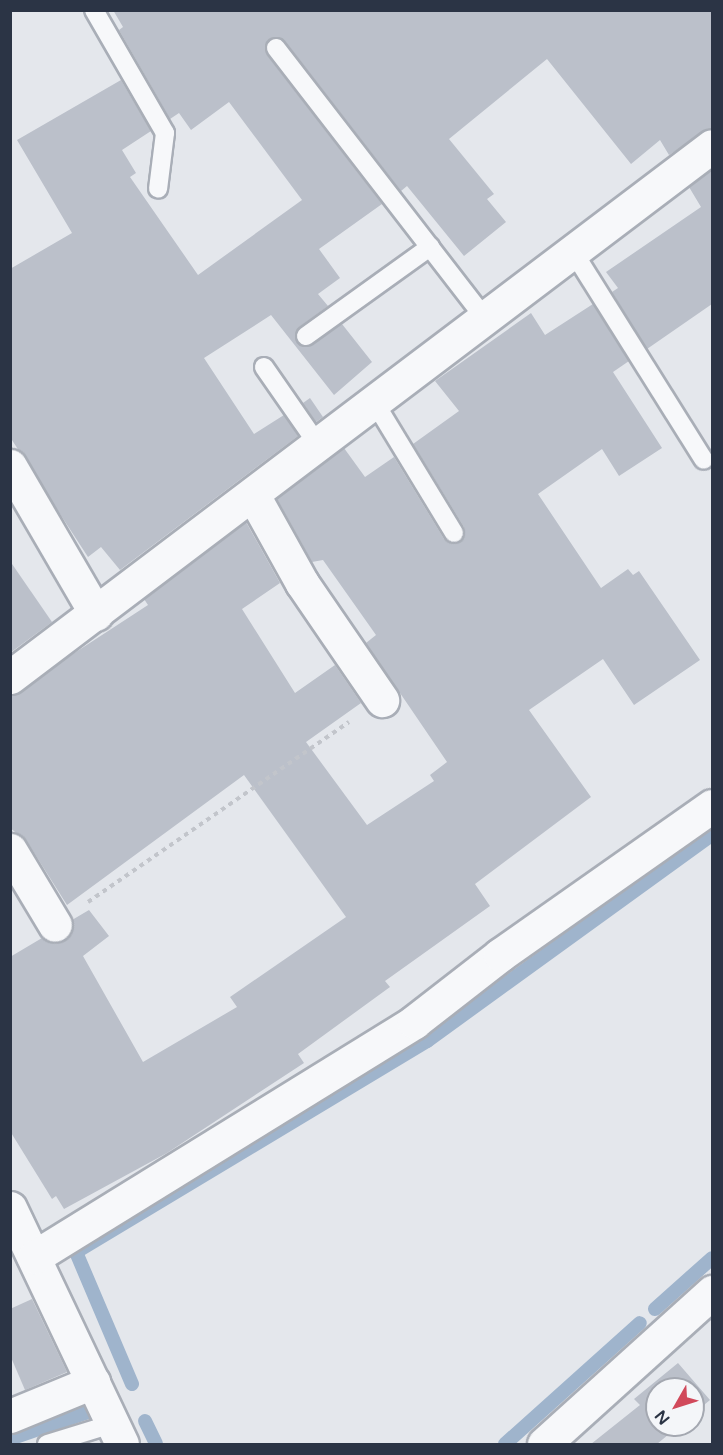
<!DOCTYPE html>
<html>
<head>
<meta charset="utf-8">
<style>
	body { margin:0 }
	#map { position:relative; width:723px; height:1455px; overflow:hidden; background:#e4e7ec; font-family:"Varela Round",sans-serif }
	div>[style] { position:absolute }
	.stream>* { height:14px; margin:-7px; padding:0 7px; transform-origin:7px; border-radius:7px; background:#9fb4cc }
	.building>* { inset:0; background:#bbc0ca }
	.path>* { height:4px; margin-top:-2px; transform-origin:0; background:repeating-linear-gradient(90deg,#c2c5cb 0 4.5px,transparent 0 9px) }
	.roads { filter:drop-shadow(2px 0 #a9aeb7) drop-shadow(-2px 0 #a9aeb7) drop-shadow(0 2px #a9aeb7) drop-shadow(0 -2px #a9aeb7) }
	.service>* { height:18px; margin:-9px; padding:0 9px; transform-origin:9px; border-radius:9px; background:#f7f8fa }
	.minor>* { height:33px; margin:-16.5px; padding:0 16.5px; transform-origin:16.5px; border-radius:16.5px; background:#f7f8fa }
	span { translate:-50% -50%; white-space:nowrap; text-align:center; line-height:1.15; -webkit-text-stroke:4.5px #f4f6f9; paint-order:stroke }
	.frame { position:absolute; inset:0; border:12px solid #2b3445; pointer-events:none }
	.north { position:absolute; left:645px; top:1377px; width:60px; height:60px; box-sizing:border-box; background:#f4f6f9; border:2px solid #a4a8b1; border-radius:50%; rotate:231deg; font-size:16px; font-weight:700; line-height:24px; text-align:center; color:#2b3445 }
	.north::after { content:''; display:block; margin:auto; width:21px; height:27px; background:#d1495b; clip-path:polygon(50% 0,100% 100%,50% 72%,0 100%) }
</style>
</head>
<body>
<div id="map">
	<div class="stream">
		<i style="left:655px;top:1309px;width:76px;rotate:-41.8deg"></i>
		<i style="left:132px;top:1384px;width:143px;rotate:-113deg"></i>
		<i style="left:76px;top:1252px;width:410px;rotate:-31deg"></i>
		<i style="left:427px;top:1041px;width:352px;rotate:-35.9deg"></i>
		<i style="left:145px;top:1421px;width:25px;rotate:64deg"></i>
		<i style="left:10px;top:1439px;width:86px;rotate:-19.1deg"></i>
		<i style="left:505px;top:1444px;width:181px;rotate:-41.9deg"></i>
	</div>
	<div class="building">
		<i style="clip-path:polygon(113px 10px,712px 10px,712px 128px,669px 155px,660px 140px,631px 164px,547px 59px,449px 139px,494px 194px,487px 199px,506px 222px,464px 256px,407px 186px,401px 191px,285px 41px,270px 39px,267px 55px,382px 204px,319px 249px,340px 278px,318px 294px,328px 306px,299px 327px,295px 338px,308px 347px,342px 324px,372px 362px,334px 395px,271px 315px,204px 358px,254px 434px,284px 415px,298px 436px,120px 570px,101px 547px,88px 557px,10px 437px,10px 269px,72px 233px,17px 140px,121px 80px,151px 131px,122px 150px,136px 173px,130px 177px,198px 275px,302px 200px,229px 102px,191px 130px,179px 113px,170px 119px,119px 30px,123px 27px)"></i>
		<i style="clip-path:polygon(712px 169px,712px 304px,647px 349px,612px 292px,618px 288px,606px 272px,701px 207px,689px 187px)"></i>
		<i style="clip-path:polygon(593px 304px,629px 361px,613px 372px,662px 448px,619px 476px,602px 449px,538px 494px,601px 588px,628px 569px,633px 575px,639px 571px,700px 660px,634px 705px,603px 659px,529px 710px,591px 797px,475px 884px,490px 906px,385px 981px,390px 987px,298px 1054px,304px 1063px,167px 1153px,64px 1209px,56px 1196px,52px 1199px,10px 1131px,10px 957px,42px 938px,55px 944px,64px 941px,72px 934px,72px 920px,89px 910px,109px 936px,83px 956px,143px 1062px,237px 1007px,230px 997px,346px 917px,244px 775px,67px 905px,26px 840px,10px 828px,10px 695px,148px 605px,144px 599px,246px 522px,280px 583px,242px 609px,295px 693px,335px 665px,361px 703px,306px 742px,367px 825px,434px 781px,430px 775px,447px 762px,366px 643px,376px 635px,323px 560px,312px 562px,277px 499px,344px 448px,365px 477px,394px 457px,444px 539px,460px 542px,464px 527px,413px 444px,459px 411px,435px 381px,531px 313px,545px 335px)"></i>
		<i style="clip-path:polygon(310px 398px,323px 417px,316px 422px,303px 403px)"></i>
		<i style="clip-path:polygon(10px 561px,52px 622px,10px 653px)"></i>
		<i style="clip-path:polygon(32px 1299px,67px 1372px,25px 1390px,10px 1355px,10px 1309px)"></i>
		<i style="clip-path:polygon(678px 1363px,710px 1400px,693px 1414px,693px 1389px,657px 1389px,657px 1425px,680px 1425px,657px 1444px,591px 1444px,640px 1405px,634px 1399px)"></i>
	</div>
	<div class="path">
		<i style="left:88px;top:902px;width:317px;rotate:-34.6deg"></i>
	</div>
	<div class="roads">
		<div class="service">
			<i style="left:94px;top:10px;width:142px;rotate:60deg"></i>
			<i style="left:165px;top:133px;width:56px;rotate:97.1deg"></i>
			<i style="left:276px;top:48px;width:344px;rotate:52.3deg"></i>
			<i style="left:574px;top:253px;width:244px;rotate:57.9deg"></i>
			<i style="left:306px;top:336px;width:153px;rotate:-35.7deg"></i>
			<i style="left:264px;top:367px;width:96px;rotate:55.2deg"></i>
			<i style="left:375px;top:403px;width:152px;rotate:58.7deg"></i>
			<i style="left:47px;top:1444px;width:68px;rotate:-17.1deg"></i>
		</div>
		<div class="minor">
			<i style="left:10px;top:466px;width:171px;rotate:59.8deg"></i>
			<i style="left:253px;top:495px;width:101px;rotate:60.9deg"></i>
			<i style="left:302px;top:583px;width:142px;rotate:55.6deg"></i>
			<i style="left:10px;top:677px;width:880px;rotate:-37.1deg"></i>
			<i style="left:10px;top:850px;width:87px;rotate:59deg"></i>
			<i style="left:10px;top:1208px;width:261px;rotate:64.6deg"></i>
			<i style="left:34px;top:1257px;width:447px;rotate:-31.7deg"></i>
			<i style="left:414px;top:1022px;width:109px;rotate:-37.9deg"></i>
			<i style="left:500px;top:955px;width:259px;rotate:-35.1deg"></i>
			<i style="left:10px;top:1416px;width:90px;rotate:-22.3deg"></i>
			<i style="left:544px;top:1444px;width:227px;rotate:-42.1deg"></i>
		</div>
	</div>
	<div class="frame"></div>
	<div class="north">N</div>
</div>
</body>
</html>
